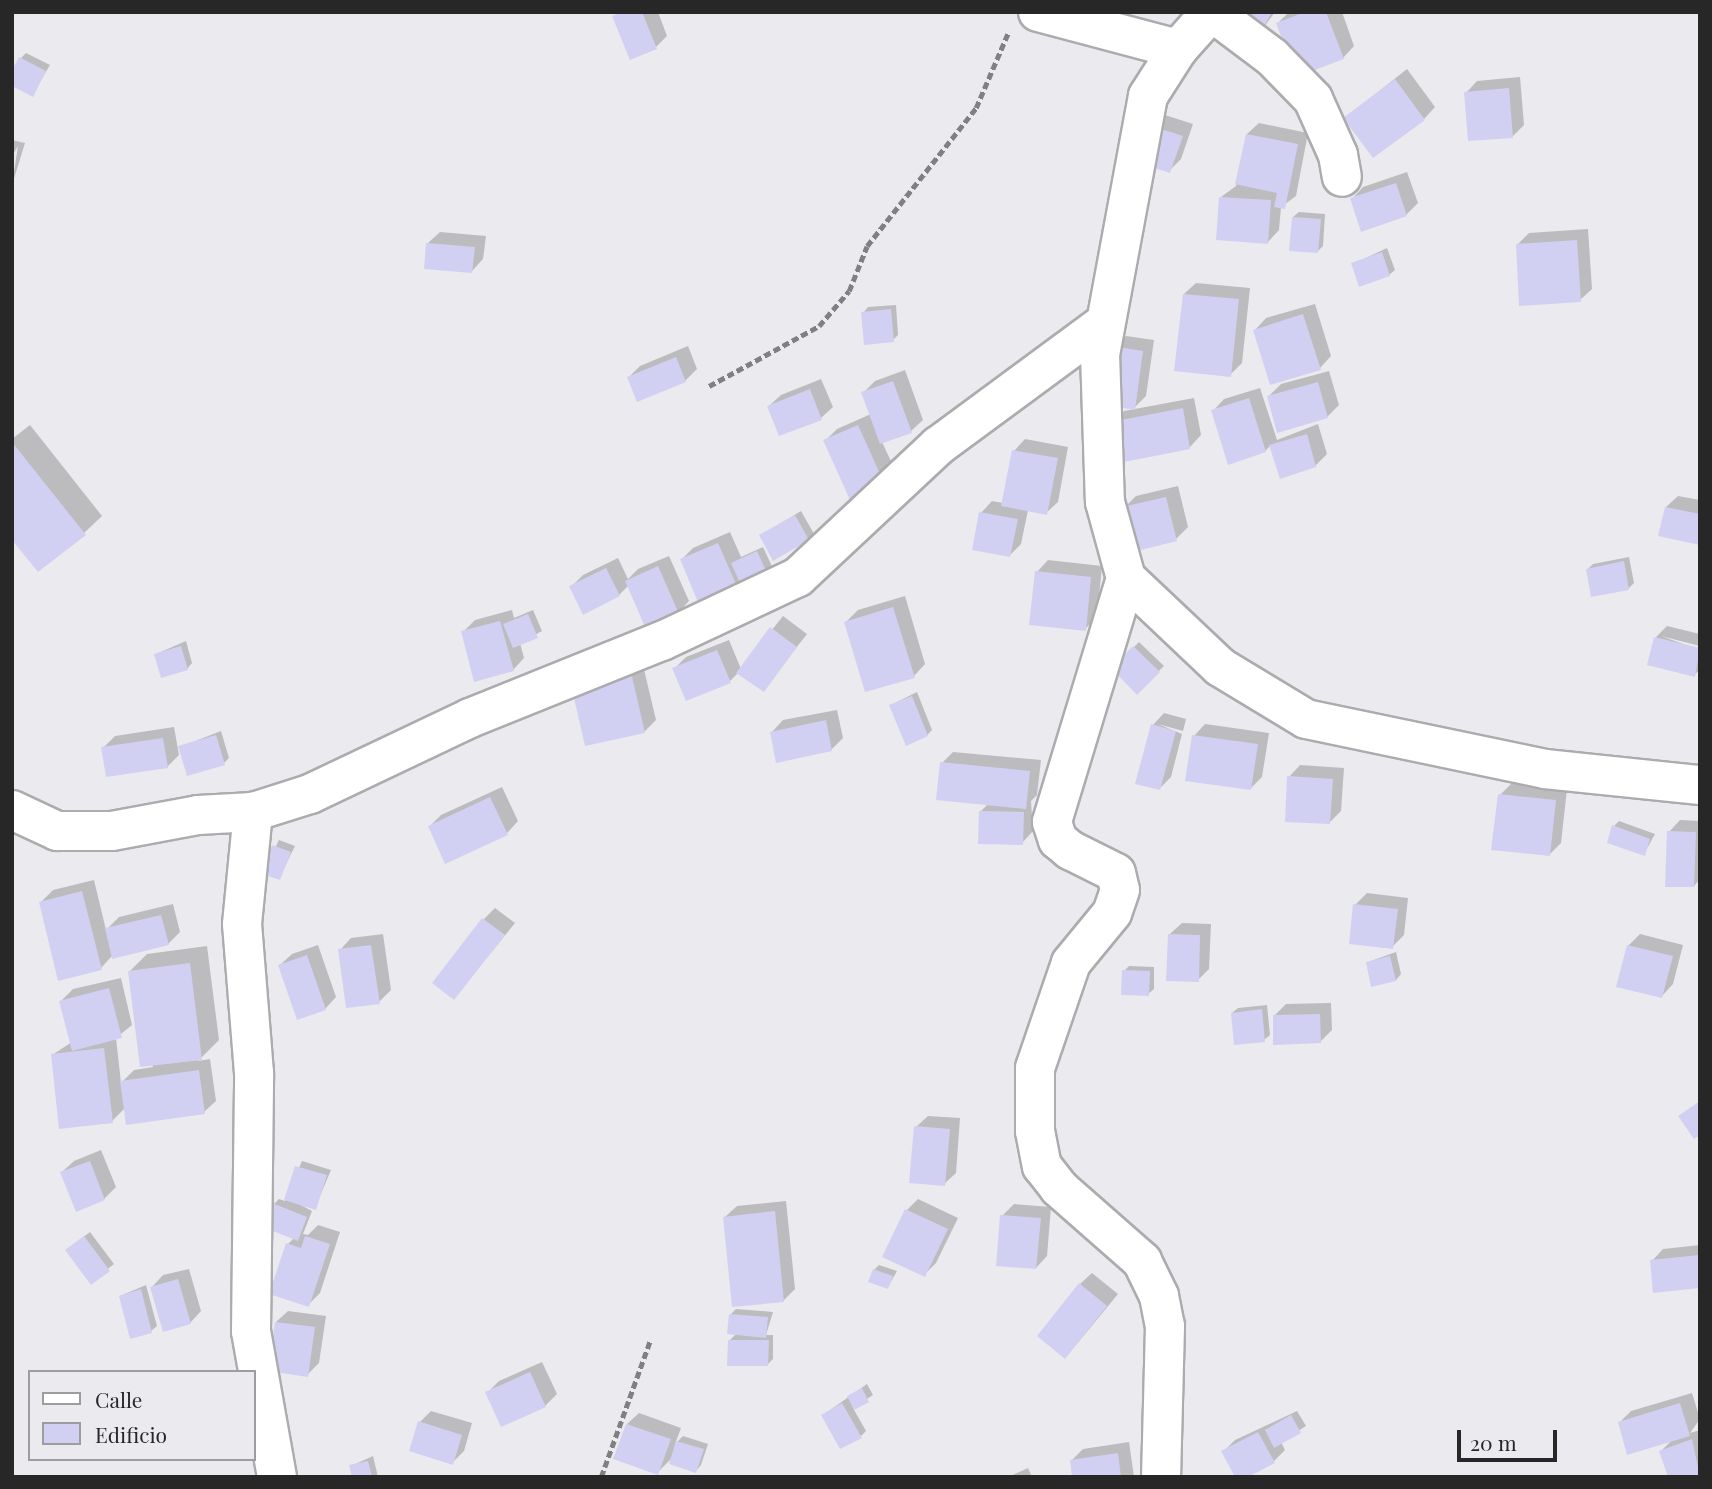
<!DOCTYPE html>
<html>
<head>
<meta charset="utf-8">
<style>
	body { margin:0 }
	#map { position:relative; width:1712px; height:1489px; overflow:hidden; background:#ebeaee; font-family:"Playfair Display",serif }
	div>[style] { position:absolute }
	.shadow>* { inset:0; background:#0003 }
	.building>* { inset:0; background:#d2d0f2 }
	.path>* { height:4.5px; margin-top:-2.25px; transform-origin:0; background:repeating-linear-gradient(90deg,#807f82 0 7px,transparent 0 10.5px) }
	.roads { filter:drop-shadow(2px 0 #acacaf) drop-shadow(-2px 0 #acacaf) drop-shadow(0 2px #acacaf) drop-shadow(0 -2px #acacaf) }
	.minor>* { height:38px; margin:-19px; padding:0 19px; transform-origin:19px; border-radius:19px; background:#fff }
	span { translate:-50% -50%; white-space:nowrap; text-align:center; line-height:1.15; -webkit-text-stroke:5px #ebeaee; paint-order:stroke }
	.frame { position:absolute; inset:0; border:14px solid #272728; pointer-events:none }
	.legend { position:absolute; left:28px; top:1370px; width:228px; height:91px; box-sizing:border-box; background:#ebeaee; border:2px solid #9d9c9f; margin:0; padding:9px 12px; list-style:none; font-size:21px; color:#272728 }
	.legend li { display:flex; align-items:center; gap:14px; height:35px }
	.legend b { width:35px; border:2px solid #9d9c9f }
	.scale { position:absolute; left:1457px; top:1430px; width:100px; height:32px; box-sizing:border-box; border:4px solid #272728; border-top:0; padding-left:9px; font-size:21px; line-height:24px; white-space:nowrap; color:#272728; -webkit-text-stroke:5px #ebeaee; paint-order:stroke }
</style>
</head>
<body>
<div id="map">
	<div class="shadow">
		<i style="clip-path:polygon(619px 12px,658px 12px,667px 36px,656px 47px,614px 17px)"></i>
		<i style="clip-path:polygon(1234px 12px,1275px 12px,1258px 35px)"></i>
		<i style="clip-path:polygon(1289px 12px,1342px 12px,1354px 46px,1343px 58px,1278px 23px)"></i>
		<i style="clip-path:polygon(26px 53px,50px 65px,32px 95px,21px 58px)"></i>
		<i style="clip-path:polygon(1407px 69px,1435px 107px,1424px 119px,1345px 118px)"></i>
		<i style="clip-path:polygon(1520px 77px,1524px 125px,1513px 136px,1466px 93px,1477px 81px)"></i>
		<i style="clip-path:polygon(1165px 115px,1193px 124px,1181px 159px,1169px 171px,1153px 127px)"></i>
		<i style="clip-path:polygon(1259px 123px,1308px 133px,1296px 196px,1281px 207px,1279px 230px,1268px 242px,1221px 197px,1236px 186px,1247px 134px)"></i>
		<i style="clip-path:polygon(12px 140px,25px 143px,12px 185px,18px 146px,12px 156px)"></i>
		<i style="clip-path:polygon(1407px 172px,1418px 203px,1406px 215px,1352px 199px,1363px 187px)"></i>
		<i style="clip-path:polygon(1299px 212px,1325px 214px,1323px 246px,1318px 251px,1293px 217px)"></i>
		<i style="clip-path:polygon(1588px 229px,1592px 289px,1580px 300px,1517px 245px,1529px 233px)"></i>
		<i style="clip-path:polygon(440px 232px,486px 236px,483px 259px,472px 271px,428px 243px)"></i>
		<i style="clip-path:polygon(1387px 248px,1395px 270px,1389px 275px,1353px 264px)"></i>
		<i style="clip-path:polygon(1196px 283px,1250px 288px,1242px 363px,1230px 375px,1184px 294px)"></i>
		<i style="clip-path:polygon(1315px 304px,1331px 356px,1320px 368px,1255px 330px,1266px 318px)"></i>
		<i style="clip-path:polygon(896px 305px,898px 335px,893px 340px,863px 313px,868px 307px)"></i>
		<i style="clip-path:polygon(1126px 336px,1154px 340px,1146px 396px,1134px 408px,1114px 347px)"></i>
		<i style="clip-path:polygon(688px 346px,697px 369px,685px 381px,629px 377px,640px 366px)"></i>
		<i style="clip-path:polygon(905px 370px,923px 420px,911px 431px,882px 442px,896px 472px,884px 483px,825px 441px,837px 429px,871px 414px,863px 393px,875px 381px)"></i>
		<i style="clip-path:polygon(1329px 371px,1339px 405px,1327px 417px,1269px 396px,1281px 384px)"></i>
		<i style="clip-path:polygon(821px 379px,833px 407px,821px 418px,769px 406px,781px 395px)"></i>
		<i style="clip-path:polygon(1260px 388px,1277px 440px,1318px 424px,1327px 454px,1315px 466px,1271px 445px,1265px 451px,1213px 411px,1224px 399px)"></i>
		<i style="clip-path:polygon(1194px 398px,1201px 435px,1190px 447px,1113px 423px,1124px 411px)"></i>
		<i style="clip-path:polygon(30px 425px,102px 516px,84px 533px,12px 537px,12px 439px)"></i>
		<i style="clip-path:polygon(1025px 439px,1068px 447px,1058px 502px,1046px 513px,1028px 510px,1021px 544px,1009px 556px,981px 513px,992px 501px,1003px 503px,1014px 451px)"></i>
		<i style="clip-path:polygon(1178px 486px,1188px 527px,1176px 539px,1124px 508px,1136px 496px)"></i>
		<i style="clip-path:polygon(1678px 496px,1700px 500px,1700px 543px,1666px 507px)"></i>
		<i style="clip-path:polygon(801px 511px,814px 534px,808px 539px,761px 535px)"></i>
		<i style="clip-path:polygon(730px 532px,741px 557px,763px 547px,776px 575px,738px 589px,682px 559px,693px 548px)"></i>
		<i style="clip-path:polygon(669px 556px,689px 601px,678px 613px,629px 585px,619px 595px,571px 587px,583px 575px,618px 558px,628px 579px,638px 569px)"></i>
		<i style="clip-path:polygon(1629px 557px,1634px 583px,1629px 588px,1588px 569px,1593px 564px)"></i>
		<i style="clip-path:polygon(1048px 560px,1102px 566px,1097px 617px,1085px 629px,1037px 572px)"></i>
		<i style="clip-path:polygon(905px 596px,925px 664px,914px 676px,846px 622px,858px 610px)"></i>
		<i style="clip-path:polygon(512px 610px,514px 618px,533px 610px,542px 631px,520px 643px,524px 658px,513px 670px,463px 632px,475px 620px)"></i>
		<i style="clip-path:polygon(783px 616px,807px 634px,763px 690px,739px 672px,730px 681px,674px 669px,686px 657px,729px 640px,741px 669px)"></i>
		<i style="clip-path:polygon(1667px 626px,1700px 634px,1700px 646px,1661px 636px,1700px 650px,1700px 670px,1694px 675px,1656px 637px)"></i>
		<i style="clip-path:polygon(186px 641px,192px 663px,187px 669px,156px 654px)"></i>
		<i style="clip-path:polygon(1139px 642px,1164px 666px,1137px 692px,1113px 668px)"></i>
		<i style="clip-path:polygon(642px 661px,656px 720px,644px 732px,573px 686px)"></i>
		<i style="clip-path:polygon(917px 692px,932px 730px,927px 735px,891px 705px)"></i>
		<i style="clip-path:polygon(837px 710px,843px 738px,831px 750px,772px 732px,783px 720px)"></i>
		<i style="clip-path:polygon(1164px 713px,1186px 719px,1183px 731px,1158px 724px,1182px 734px,1171px 777px,1159px 789px,1153px 725px)"></i>
		<i style="clip-path:polygon(1205px 724px,1269px 733px,1262px 777px,1250px 789px,1194px 736px)"></i>
		<i style="clip-path:polygon(174px 727px,179px 755px,167px 767px,103px 748px,115px 736px)"></i>
		<i style="clip-path:polygon(221px 731px,229px 758px,224px 763px,180px 747px)"></i>
		<i style="clip-path:polygon(953px 752px,1041px 760px,1037px 795px,1031px 801px,1033px 831px,1022px 843px,981px 811px,989px 803px,942px 763px)"></i>
		<i style="clip-path:polygon(1300px 765px,1344px 768px,1341px 811px,1330px 822px,1289px 777px)"></i>
		<i style="clip-path:polygon(1512px 783px,1567px 789px,1561px 843px,1549px 855px,1500px 795px)"></i>
		<i style="clip-path:polygon(502px 787px,518px 821px,507px 833px,430px 826px,441px 815px)"></i>
		<i style="clip-path:polygon(1680px 820px,1700px 821px,1700px 879px,1694px 886px,1669px 832px)"></i>
		<i style="clip-path:polygon(1619px 821px,1655px 834px,1644px 854px,1614px 826px)"></i>
		<i style="clip-path:polygon(279px 840px,295px 846px,279px 878px,263px 873px)"></i>
		<i style="clip-path:polygon(94px 880px,106px 930px,119px 917px,173px 904px,180px 932px,168px 944px,111px 957px,101px 968px,41px 902px,53px 890px)"></i>
		<i style="clip-path:polygon(1367px 893px,1408px 898px,1404px 935px,1392px 947px,1355px 905px)"></i>
		<i style="clip-path:polygon(495px 908px,515px 923px,454px 998px,484px 919px)"></i>
		<i style="clip-path:polygon(1182px 923px,1211px 924px,1209px 969px,1198px 980px,1170px 934px)"></i>
		<i style="clip-path:polygon(383px 934px,391px 990px,379px 1002px,340px 950px,351px 938px)"></i>
		<i style="clip-path:polygon(1640px 934px,1683px 945px,1673px 984px,1662px 996px,1628px 946px)"></i>
		<i style="clip-path:polygon(318px 945px,336px 997px,325px 1009px,280px 965px,292px 954px)"></i>
		<i style="clip-path:polygon(207px 946px,219px 1040px,198px 1061px,210px 1059px,216px 1101px,204px 1112px,126px 1107px,112px 1121px,52px 1055px,72px 1042px,61px 1001px,73px 989px,121px 978px,132px 1025px,116px 1038px,121px 1083px,134px 1070px,153px 1067px,130px 971px,147px 954px)"></i>
		<i style="clip-path:polygon(1396px 952px,1401px 974px,1396px 980px,1368px 962px)"></i>
		<i style="clip-path:polygon(1129px 966px,1154px 967px,1154px 989px,1148px 994px,1124px 971px)"></i>
		<i style="clip-path:polygon(1331px 1003px,1332px 1030px,1320px 1042px,1274px 1016px,1286px 1004px)"></i>
		<i style="clip-path:polygon(1267px 1005px,1270px 1035px,1264px 1040px,1232px 1013px,1238px 1008px)"></i>
		<i style="clip-path:polygon(928px 1116px,960px 1118px,956px 1173px,944px 1184px,916px 1127px)"></i>
		<i style="clip-path:polygon(101px 1150px,116px 1187px,104px 1199px,62px 1172px,74px 1161px)"></i>
		<i style="clip-path:polygon(302px 1161px,331px 1170px,315px 1208px,297px 1203px,312px 1211px,303px 1234px,308px 1235px,318px 1225px,340px 1232px,320px 1293px,308px 1305px,288px 1244px,294px 1238px,274px 1204px,279px 1199px,285px 1201px)"></i>
		<i style="clip-path:polygon(918px 1199px,958px 1218px,936px 1263px,924px 1275px,907px 1210px)"></i>
		<i style="clip-path:polygon(786px 1201px,795px 1289px,783px 1301px,725px 1217px,737px 1206px)"></i>
		<i style="clip-path:polygon(1014px 1204px,1051px 1207px,1047px 1256px,1036px 1268px,1002px 1216px)"></i>
		<i style="clip-path:polygon(90px 1232px,114px 1264px,91px 1282px,73px 1245px)"></i>
		<i style="clip-path:polygon(1700px 1245px,1700px 1287px,1652px 1261px,1663px 1249px)"></i>
		<i style="clip-path:polygon(879px 1265px,897px 1271px,888px 1287px,874px 1270px)"></i>
		<i style="clip-path:polygon(189px 1269px,201px 1311px,190px 1323px,152px 1287px,163px 1275px)"></i>
		<i style="clip-path:polygon(1092px 1273px,1118px 1294px,1076px 1345px,1080px 1284px)"></i>
		<i style="clip-path:polygon(146px 1285px,157px 1326px,151px 1331px,120px 1296px)"></i>
		<i style="clip-path:polygon(736px 1309px,773px 1312px,766px 1335px,773px 1335px,773px 1359px,767px 1365px,730px 1340px,736px 1334px,731px 1314px)"></i>
		<i style="clip-path:polygon(288px 1311px,326px 1316px,319px 1363px,307px 1375px,276px 1322px)"></i>
		<i style="clip-path:polygon(542px 1362px,557px 1394px,545px 1406px,487px 1393px,499px 1381px)"></i>
		<i style="clip-path:polygon(867px 1384px,873px 1395px,853px 1408px,866px 1431px,861px 1436px,823px 1415px)"></i>
		<i style="clip-path:polygon(1692px 1393px,1700px 1419px,1690px 1433px,1700px 1430px,1700px 1477px,1661px 1451px,1673px 1439px,1620px 1422px,1631px 1411px)"></i>
		<i style="clip-path:polygon(431px 1411px,472px 1423px,464px 1451px,452px 1463px,420px 1422px)"></i>
		<i style="clip-path:polygon(1297px 1411px,1306px 1426px,1281px 1442px,1285px 1450px,1274px 1461px,1223px 1452px,1235px 1440px)"></i>
		<i style="clip-path:polygon(639px 1413px,681px 1428px,675px 1444px,683px 1436px,708px 1444px,701px 1465px,696px 1471px,673px 1457px,657px 1473px,627px 1424px)"></i>
		<i style="clip-path:polygon(1129px 1442px,1134px 1477px,1074px 1477px,1071px 1461px,1083px 1449px)"></i>
		<i style="clip-path:polygon(373px 1456px,378px 1477px,354px 1477px,351px 1466px)"></i>
		<i style="clip-path:polygon(1028px 1468px,1032px 1477px,1008px 1477px)"></i>
	</div>
	<div class="building">
		<i style="clip-path:polygon(622px 12px,642px 12px,657px 49px,630px 60px,612px 16px)"></i>
		<i style="clip-path:polygon(1232px 12px,1272px 12px,1258px 37px)"></i>
		<i style="clip-path:polygon(1305px 12px,1326px 12px,1344px 59px,1296px 77px,1276px 23px)"></i>
		<i style="clip-path:polygon(19px 57px,46px 71px,33px 97px,12px 86px,12px 70px)"></i>
		<i style="clip-path:polygon(1395px 79px,1425px 120px,1373px 158px,1343px 118px)"></i>
		<i style="clip-path:polygon(1509px 88px,1513px 138px,1468px 141px,1464px 92px)"></i>
		<i style="clip-path:polygon(1152px 126px,1183px 136px,1170px 173px,1139px 163px)"></i>
		<i style="clip-path:polygon(1246px 134px,1298px 144px,1285px 209px,1274px 207px,1277px 193px,1235px 184px)"></i>
		<i style="clip-path:polygon(1396px 183px,1407px 216px,1361px 232px,1350px 198px)"></i>
		<i style="clip-path:polygon(1219px 197px,1271px 200px,1268px 244px,1216px 240px)"></i>
		<i style="clip-path:polygon(1292px 217px,1321px 219px,1318px 253px,1289px 251px)"></i>
		<i style="clip-path:polygon(1577px 240px,1581px 302px,1519px 306px,1516px 244px)"></i>
		<i style="clip-path:polygon(426px 243px,475px 247px,472px 273px,424px 269px)"></i>
		<i style="clip-path:polygon(1382px 252px,1390px 276px,1359px 287px,1351px 263px)"></i>
		<i style="clip-path:polygon(1183px 294px,1239px 299px,1231px 377px,1174px 371px)"></i>
		<i style="clip-path:polygon(891px 309px,894px 342px,864px 345px,861px 312px)"></i>
		<i style="clip-path:polygon(1303px 314px,1321px 370px,1270px 385px,1253px 330px)"></i>
		<i style="clip-path:polygon(1112px 346px,1143px 351px,1135px 410px,1104px 405px)"></i>
		<i style="clip-path:polygon(676px 357px,686px 382px,637px 402px,627px 377px)"></i>
		<i style="clip-path:polygon(893px 381px,912px 433px,880px 444px,861px 392px)"></i>
		<i style="clip-path:polygon(1318px 382px,1328px 418px,1277px 433px,1267px 396px)"></i>
		<i style="clip-path:polygon(810px 389px,822px 420px,779px 436px,767px 406px)"></i>
		<i style="clip-path:polygon(1249px 398px,1266px 452px,1228px 465px,1211px 410px)"></i>
		<i style="clip-path:polygon(1183px 408px,1190px 449px,1119px 463px,1111px 422px)"></i>
		<i style="clip-path:polygon(858px 425px,885px 485px,850px 500px,823px 440px)"></i>
		<i style="clip-path:polygon(1307px 434px,1316px 467px,1280px 479px,1269px 445px)"></i>
		<i style="clip-path:polygon(12px 442px,86px 535px,38px 572px,12px 540px)"></i>
		<i style="clip-path:polygon(1012px 450px,1058px 458px,1047px 515px,1001px 506px)"></i>
		<i style="clip-path:polygon(1166px 497px,1177px 541px,1133px 552px,1122px 507px)"></i>
		<i style="clip-path:polygon(1665px 507px,1700px 514px,1700px 545px,1658px 536px)"></i>
		<i style="clip-path:polygon(979px 512px,1018px 519px,1010px 557px,972px 550px)"></i>
		<i style="clip-path:polygon(795px 515px,809px 540px,773px 561px,759px 535px)"></i>
		<i style="clip-path:polygon(718px 543px,739px 591px,700px 607px,680px 559px)"></i>
		<i style="clip-path:polygon(757px 551px,771px 582px,745px 594px,731px 563px)"></i>
		<i style="clip-path:polygon(1624px 561px,1629px 590px,1591px 597px,1586px 569px)"></i>
		<i style="clip-path:polygon(658px 566px,679px 614px,646px 629px,625px 581px)"></i>
		<i style="clip-path:polygon(606px 568px,620px 596px,583px 615px,569px 586px)"></i>
		<i style="clip-path:polygon(1035px 571px,1091px 577px,1086px 631px,1029px 625px)"></i>
		<i style="clip-path:polygon(893px 607px,915px 678px,865px 692px,844px 622px)"></i>
		<i style="clip-path:polygon(528px 614px,538px 638px,513px 648px,503px 624px)"></i>
		<i style="clip-path:polygon(500px 621px,514px 671px,474px 682px,461px 631px)"></i>
		<i style="clip-path:polygon(770px 627px,797px 647px,764px 692px,736px 673px)"></i>
		<i style="clip-path:polygon(1654px 637px,1700px 648px,1695px 677px,1647px 665px)"></i>
		<i style="clip-path:polygon(181px 646px,188px 670px,161px 678px,154px 654px)"></i>
		<i style="clip-path:polygon(1133px 646px,1160px 672px,1137px 695px,1111px 668px)"></i>
		<i style="clip-path:polygon(717px 650px,731px 683px,686px 701px,672px 668px)"></i>
		<i style="clip-path:polygon(631px 672px,645px 733px,585px 746px,571px 685px)"></i>
		<i style="clip-path:polygon(912px 696px,928px 736px,906px 746px,889px 705px)"></i>
		<i style="clip-path:polygon(826px 720px,832px 751px,776px 763px,770px 732px)"></i>
		<i style="clip-path:polygon(1151px 724px,1176px 731px,1160px 790px,1135px 784px)"></i>
		<i style="clip-path:polygon(216px 735px,225px 765px,187px 776px,178px 746px)"></i>
		<i style="clip-path:polygon(1192px 735px,1258px 744px,1251px 790px,1185px 781px)"></i>
		<i style="clip-path:polygon(163px 738px,168px 768px,106px 777px,101px 747px)"></i>
		<i style="clip-path:polygon(940px 762px,1030px 771px,1026px 809px,936px 800px)"></i>
		<i style="clip-path:polygon(1287px 776px,1333px 779px,1330px 824px,1285px 822px)"></i>
		<i style="clip-path:polygon(1498px 794px,1556px 800px,1550px 856px,1491px 850px)"></i>
		<i style="clip-path:polygon(490px 797px,508px 835px,445px 864px,428px 826px)"></i>
		<i style="clip-path:polygon(979px 811px,1024px 812px,1023px 845px,978px 844px)"></i>
		<i style="clip-path:polygon(1612px 825px,1650px 839px,1645px 856px,1607px 843px)"></i>
		<i style="clip-path:polygon(1667px 831px,1696px 832px,1694px 887px,1665px 887px)"></i>
		<i style="clip-path:polygon(272px 845px,291px 852px,280px 880px,261px 874px)"></i>
		<i style="clip-path:polygon(82px 891px,102px 970px,58px 981px,39px 902px)"></i>
		<i style="clip-path:polygon(1353px 904px,1398px 909px,1393px 949px,1349px 944px)"></i>
		<i style="clip-path:polygon(161px 915px,169px 945px,112px 959px,105px 928px)"></i>
		<i style="clip-path:polygon(482px 918px,505px 935px,454px 1000px,432px 983px)"></i>
		<i style="clip-path:polygon(1168px 934px,1200px 935px,1199px 982px,1166px 981px)"></i>
		<i style="clip-path:polygon(371px 945px,380px 1004px,346px 1008px,338px 949px)"></i>
		<i style="clip-path:polygon(1627px 945px,1673px 956px,1662px 998px,1616px 987px)"></i>
		<i style="clip-path:polygon(307px 955px,326px 1010px,297px 1020px,278px 965px)"></i>
		<i style="clip-path:polygon(1390px 956px,1396px 981px,1371px 987px,1366px 962px)"></i>
		<i style="clip-path:polygon(190px 963px,202px 1060px,140px 1067px,128px 971px)"></i>
		<i style="clip-path:polygon(1122px 970px,1150px 971px,1149px 996px,1121px 995px)"></i>
		<i style="clip-path:polygon(109px 988px,122px 1038px,72px 1051px,59px 1001px)"></i>
		<i style="clip-path:polygon(1262px 1009px,1265px 1042px,1234px 1045px,1231px 1013px)"></i>
		<i style="clip-path:polygon(1320px 1014px,1321px 1043px,1273px 1045px,1273px 1015px)"></i>
		<i style="clip-path:polygon(104px 1048px,113px 1123px,59px 1129px,51px 1054px)"></i>
		<i style="clip-path:polygon(199px 1070px,205px 1114px,126px 1125px,120px 1081px)"></i>
		<i style="clip-path:polygon(1700px 1101px,1700px 1135px,1694px 1139px,1678px 1116px)"></i>
		<i style="clip-path:polygon(914px 1126px,950px 1129px,945px 1186px,909px 1183px)"></i>
		<i style="clip-path:polygon(90px 1161px,105px 1200px,76px 1212px,60px 1172px)"></i>
		<i style="clip-path:polygon(295px 1166px,327px 1175px,316px 1210px,284px 1200px)"></i>
		<i style="clip-path:polygon(272px 1203px,307px 1217px,298px 1241px,263px 1227px)"></i>
		<i style="clip-path:polygon(905px 1209px,948px 1229px,925px 1277px,882px 1257px)"></i>
		<i style="clip-path:polygon(775px 1211px,784px 1302px,732px 1307px,723px 1217px)"></i>
		<i style="clip-path:polygon(1000px 1215px,1041px 1218px,1036px 1269px,996px 1266px)"></i>
		<i style="clip-path:polygon(84px 1236px,110px 1271px,91px 1285px,65px 1250px)"></i>
		<i style="clip-path:polygon(305px 1236px,330px 1244px,309px 1307px,269px 1294px,286px 1243px,301px 1248px)"></i>
		<i style="clip-path:polygon(1699px 1255px,1700px 1288px,1653px 1293px,1650px 1260px)"></i>
		<i style="clip-path:polygon(873px 1269px,893px 1276px,888px 1289px,868px 1282px)"></i>
		<i style="clip-path:polygon(178px 1279px,191px 1324px,163px 1332px,150px 1287px)"></i>
		<i style="clip-path:polygon(1079px 1283px,1107px 1306px,1065px 1359px,1037px 1336px)"></i>
		<i style="clip-path:polygon(141px 1289px,152px 1333px,130px 1339px,119px 1296px)"></i>
		<i style="clip-path:polygon(729px 1314px,768px 1317px,766px 1338px,727px 1334px)"></i>
		<i style="clip-path:polygon(275px 1322px,315px 1327px,308px 1377px,268px 1371px)"></i>
		<i style="clip-path:polygon(728px 1340px,769px 1340px,768px 1366px,727px 1366px)"></i>
		<i style="clip-path:polygon(530px 1372px,546px 1407px,501px 1427px,485px 1392px)"></i>
		<i style="clip-path:polygon(862px 1388px,869px 1402px,854px 1410px,847px 1396px)"></i>
		<i style="clip-path:polygon(842px 1403px,862px 1438px,840px 1449px,821px 1415px)"></i>
		<i style="clip-path:polygon(1680px 1403px,1690px 1436px,1627px 1455px,1618px 1422px)"></i>
		<i style="clip-path:polygon(1291px 1415px,1301px 1433px,1274px 1448px,1265px 1430px)"></i>
		<i style="clip-path:polygon(418px 1421px,462px 1435px,453px 1465px,409px 1451px)"></i>
		<i style="clip-path:polygon(626px 1424px,671px 1439px,658px 1475px,613px 1459px)"></i>
		<i style="clip-path:polygon(1258px 1432px,1275px 1463px,1248px 1477px,1235px 1477px,1221px 1451px)"></i>
		<i style="clip-path:polygon(1692px 1439px,1700px 1477px,1668px 1477px,1659px 1451px)"></i>
		<i style="clip-path:polygon(676px 1441px,704px 1449px,696px 1473px,669px 1464px)"></i>
		<i style="clip-path:polygon(1118px 1453px,1121px 1477px,1072px 1477px,1070px 1460px)"></i>
		<i style="clip-path:polygon(368px 1461px,372px 1477px,352px 1477px,349px 1465px)"></i>
	</div>
	<div class="path">
		<i style="left:709px;top:386px;width:125px;rotate:-28.6deg"></i>
		<i style="left:819px;top:326px;width:46px;rotate:-49.4deg"></i>
		<i style="left:849px;top:291px;width:48px;rotate:-68.2deg"></i>
		<i style="left:867px;top:246px;width:176px;rotate:-51.7deg"></i>
		<i style="left:976px;top:108px;width:82px;rotate:-66.9deg"></i>
		<i style="left:601px;top:1477px;width:145px;rotate:-70.2deg"></i>
	</div>
	<div class="roads">
		<div class="minor">
			<i style="left:1038px;top:12px;width:145px;rotate:14.8deg"></i>
			<i style="left:1211px;top:12px;width:50px;rotate:131.7deg"></i>
			<i style="left:1178px;top:49px;width:56px;rotate:122.6deg"></i>
			<i style="left:1148px;top:96px;width:262px;rotate:100.5deg"></i>
			<i style="left:1100px;top:354px;width:148px;rotate:88.1deg"></i>
			<i style="left:1105px;top:502px;width:79px;rotate:74.6deg"></i>
			<i style="left:1126px;top:578px;width:129px;rotate:43.4deg"></i>
			<i style="left:1220px;top:667px;width:100px;rotate:31.2deg"></i>
			<i style="left:1306px;top:719px;width:244px;rotate:11.8deg"></i>
			<i style="left:1545px;top:769px;width:156px;rotate:5.9deg"></i>
			<i style="left:1212px;top:12px;width:75px;rotate:36.9deg"></i>
			<i style="left:1272px;top:57px;width:59px;rotate:45.7deg"></i>
			<i style="left:1313px;top:99px;width:61px;rotate:65.9deg"></i>
			<i style="left:1338px;top:155px;width:22px;rotate:80deg"></i>
			<i style="left:1126px;top:578px;width:255px;rotate:106.9deg"></i>
			<i style="left:1052px;top:822px;width:19px;rotate:72deg"></i>
			<i style="left:1058px;top:840px;width:16px;rotate:40deg"></i>
			<i style="left:1070px;top:850px;width:51px;rotate:26.6deg"></i>
			<i style="left:1116px;top:873px;width:17px;rotate:77deg"></i>
			<i style="left:1120px;top:890px;width:24px;rotate:109deg"></i>
			<i style="left:1112px;top:913px;width:65px;rotate:129.4deg"></i>
			<i style="left:1071px;top:963px;width:111px;rotate:108.9deg"></i>
			<i style="left:1035px;top:1068px;width:63px;rotate:90deg"></i>
			<i style="left:1035px;top:1131px;width:36px;rotate:79deg"></i>
			<i style="left:1042px;top:1166px;width:28px;rotate:52deg"></i>
			<i style="left:1059px;top:1188px;width:111px;rotate:41.3deg"></i>
			<i style="left:1142px;top:1261px;width:39px;rotate:64deg"></i>
			<i style="left:1159px;top:1296px;width:31px;rotate:79deg"></i>
			<i style="left:1165px;top:1326px;width:151px;rotate:91.5deg"></i>
			<i style="left:12px;top:810px;width:50px;rotate:25deg"></i>
			<i style="left:57px;top:831px;width:55px"></i>
			<i style="left:112px;top:831px;width:87px;rotate:-10.5deg"></i>
			<i style="left:198px;top:815px;width:55px;rotate:-3.1deg"></i>
			<i style="left:277px;top:1477px;width:148px;rotate:-100.1deg"></i>
			<i style="left:251px;top:1331px;width:258px;rotate:-89.3deg"></i>
			<i style="left:254px;top:1073px;width:149px;rotate:-94.6deg"></i>
			<i style="left:242px;top:924px;width:113px;rotate:-84.4deg"></i>
			<i style="left:253px;top:812px;width:60px;rotate:-17.5deg"></i>
			<i style="left:310px;top:794px;width:177px;rotate:-25.4deg"></i>
			<i style="left:470px;top:718px;width:207px;rotate:-21.9deg"></i>
			<i style="left:662px;top:641px;width:150px;rotate:-25.2deg"></i>
			<i style="left:798px;top:577px;width:192px;rotate:-43.1deg"></i>
			<i style="left:938px;top:446px;width:207px;rotate:-36.4deg"></i>
		</div>
	</div>
	<div class="frame"></div>
	<ul class="legend">
	<li><b style="height:9px;background:#fff"></b>Calle</li>
	<li><b style="height:19px;background:#d2d0f2"></b>Edificio</li>
	</ul>
	<div class="scale">20 m</div>
</div>
</body>
</html>
